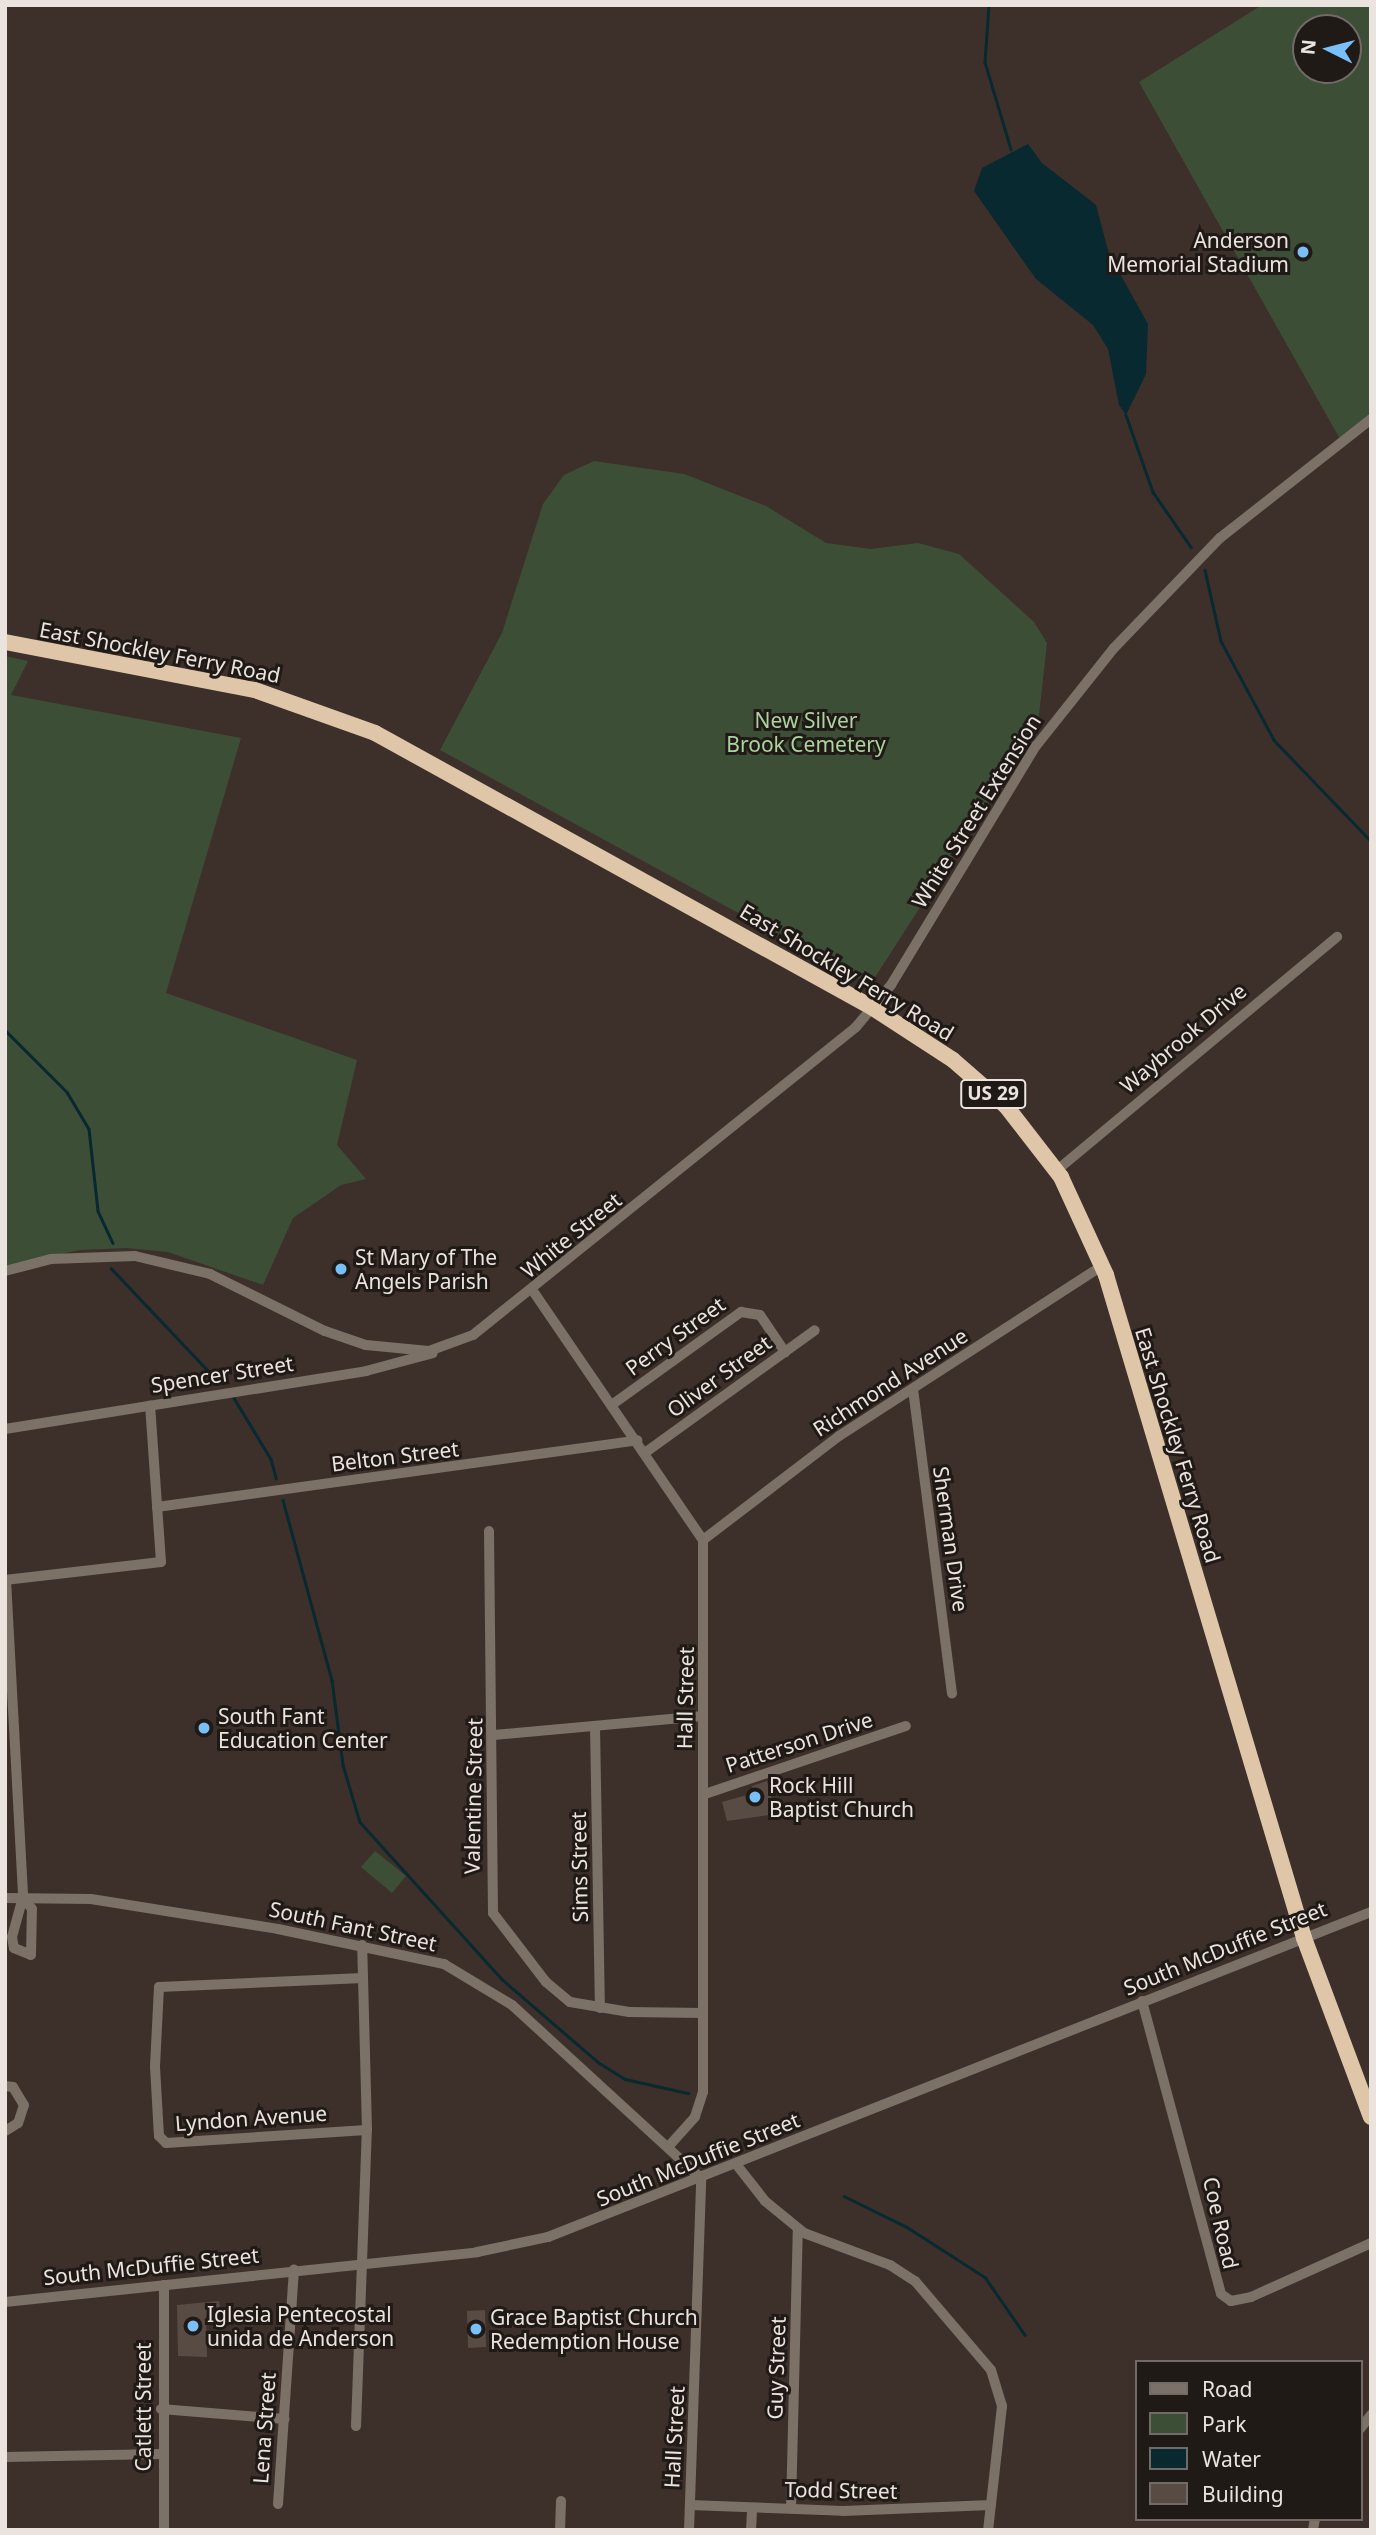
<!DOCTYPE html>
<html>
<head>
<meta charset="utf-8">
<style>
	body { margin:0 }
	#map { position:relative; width:1376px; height:2535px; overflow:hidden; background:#3d302a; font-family:"Noto Sans",sans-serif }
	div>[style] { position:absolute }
	.green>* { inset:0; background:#3d4e37 }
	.water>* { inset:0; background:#07292f }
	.stream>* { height:2.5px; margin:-1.25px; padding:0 1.25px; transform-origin:1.25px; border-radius:1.25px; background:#07292f }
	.building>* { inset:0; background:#584b43 }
	.minor>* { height:10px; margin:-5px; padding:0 5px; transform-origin:5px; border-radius:5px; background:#7c7166 }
	.highway>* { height:16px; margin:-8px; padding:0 8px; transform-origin:8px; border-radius:8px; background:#e0c6a9 }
	.dots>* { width:19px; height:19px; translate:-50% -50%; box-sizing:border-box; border:4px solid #201a17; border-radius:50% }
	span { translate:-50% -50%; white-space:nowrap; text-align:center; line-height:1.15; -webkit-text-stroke:6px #201a17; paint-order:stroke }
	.shield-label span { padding:2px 5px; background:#201a17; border:2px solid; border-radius:5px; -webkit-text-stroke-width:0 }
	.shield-label { font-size:19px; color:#ebe3de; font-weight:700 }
	.poi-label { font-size:21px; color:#ebe3de }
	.right { translate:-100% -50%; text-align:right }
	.left { translate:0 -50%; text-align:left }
	.street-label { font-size:21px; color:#ebe3de }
	.park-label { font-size:21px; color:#acd2a0 }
	.frame { position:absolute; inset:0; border:7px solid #ebe3de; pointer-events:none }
	.legend { position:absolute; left:1135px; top:2360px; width:228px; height:161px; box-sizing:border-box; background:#201a17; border:2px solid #716a67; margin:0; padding:9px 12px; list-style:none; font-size:21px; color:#ebe3de }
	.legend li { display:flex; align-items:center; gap:14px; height:35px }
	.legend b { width:35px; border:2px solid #716a67 }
	.north { position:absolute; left:1292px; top:14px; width:70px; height:70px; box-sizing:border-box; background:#201a17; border:2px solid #716a67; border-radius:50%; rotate:276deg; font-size:19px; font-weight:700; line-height:28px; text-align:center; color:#ebe3de }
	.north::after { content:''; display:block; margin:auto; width:24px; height:32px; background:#79bff8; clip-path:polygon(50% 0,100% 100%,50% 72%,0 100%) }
</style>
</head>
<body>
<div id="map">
	<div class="green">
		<i style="clip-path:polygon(evenodd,1262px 5px,1371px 5px,1371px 422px,1340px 439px,1139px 82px,1262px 5px,1306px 28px,1348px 28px,1348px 70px,1306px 70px,1306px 28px)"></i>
		<i style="clip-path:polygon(594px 461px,684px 474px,766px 506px,826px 543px,871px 549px,918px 543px,959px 554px,1034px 622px,1047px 643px,1038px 724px,870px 985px,440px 750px,502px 633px,543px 504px,564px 475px)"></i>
		<i style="clip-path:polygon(5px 656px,28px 661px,11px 695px,241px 738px,166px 993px,357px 1060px,337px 1145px,366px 1179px,341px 1185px,293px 1218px,263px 1285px,168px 1252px,126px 1248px,79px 1250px,5px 1267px)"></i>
		<i style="clip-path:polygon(375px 1851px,406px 1876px,392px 1893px,361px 1867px)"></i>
	</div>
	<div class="water">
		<i style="clip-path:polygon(1028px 144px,1042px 163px,1096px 205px,1109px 254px,1148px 324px,1146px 374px,1126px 415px,1119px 405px,1108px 349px,1093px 325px,1036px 279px,974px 191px,982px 168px)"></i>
	</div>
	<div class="stream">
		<i style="left:989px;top:5px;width:57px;rotate:94deg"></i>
		<i style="left:985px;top:62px;width:91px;rotate:73.4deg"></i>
		<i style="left:1126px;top:415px;width:82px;rotate:70.7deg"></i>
		<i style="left:1153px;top:492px;width:67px;rotate:55.4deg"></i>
		<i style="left:1205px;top:570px;width:73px;rotate:77.3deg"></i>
		<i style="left:1221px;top:641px;width:112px;rotate:61.8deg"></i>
		<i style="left:1274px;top:740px;width:140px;rotate:46.2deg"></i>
		<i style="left:5px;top:1030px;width:88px;rotate:45deg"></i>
		<i style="left:67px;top:1092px;width:43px;rotate:59.3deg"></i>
		<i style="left:89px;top:1129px;width:82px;rotate:83.7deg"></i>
		<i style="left:98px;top:1211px;width:35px;rotate:65deg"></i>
		<i style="left:111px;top:1268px;width:156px;rotate:46.6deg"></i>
		<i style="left:234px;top:1398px;width:71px;rotate:58.8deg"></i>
		<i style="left:271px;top:1459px;width:20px;rotate:75deg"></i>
		<i style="left:283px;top:1500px;width:187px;rotate:74.8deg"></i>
		<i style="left:332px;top:1680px;width:86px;rotate:82.6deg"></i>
		<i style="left:343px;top:1765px;width:59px;rotate:73.4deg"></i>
		<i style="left:360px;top:1822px;width:213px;rotate:47.9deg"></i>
		<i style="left:503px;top:1980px;width:125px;rotate:40.8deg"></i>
		<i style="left:598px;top:2062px;width:32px;rotate:32deg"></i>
		<i style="left:625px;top:2079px;width:65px;rotate:12.5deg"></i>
		<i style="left:844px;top:2196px;width:70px;rotate:26.2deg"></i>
		<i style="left:907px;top:2227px;width:93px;rotate:32.7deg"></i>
		<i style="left:985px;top:2277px;width:70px;rotate:55.4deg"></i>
	</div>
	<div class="building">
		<i style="clip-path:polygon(767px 1781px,776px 1814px,727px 1821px,722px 1802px,754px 1793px,752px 1786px)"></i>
		<i style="clip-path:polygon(219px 2301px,221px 2315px,206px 2316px,207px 2357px,178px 2356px,177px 2305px)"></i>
		<i style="clip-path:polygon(485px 2310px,486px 2347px,468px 2348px,467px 2311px)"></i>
	</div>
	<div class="minor">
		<i style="left:1056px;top:1171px;width:366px;rotate:-39.8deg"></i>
		<i style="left:5px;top:1271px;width:48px;rotate:-14.6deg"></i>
		<i style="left:51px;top:1259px;width:84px;rotate:-2deg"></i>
		<i style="left:135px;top:1256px;width:77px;rotate:13.5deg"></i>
		<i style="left:210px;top:1274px;width:128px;rotate:26.4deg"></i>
		<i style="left:325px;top:1331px;width:43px;rotate:18.9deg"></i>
		<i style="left:366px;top:1345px;width:63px;rotate:5.4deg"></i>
		<i style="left:429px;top:1351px;width:47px;rotate:-20deg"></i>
		<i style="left:473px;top:1335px;width:491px;rotate:-38.8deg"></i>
		<i style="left:856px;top:1027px;width:55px;rotate:-50.2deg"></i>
		<i style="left:891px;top:985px;width:280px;rotate:-58.8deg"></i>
		<i style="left:1036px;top:746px;width:125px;rotate:-51.5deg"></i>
		<i style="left:1114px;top:648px;width:153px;rotate:-46.1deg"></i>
		<i style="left:1220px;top:538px;width:192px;rotate:-38.2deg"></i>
		<i style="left:533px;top:1291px;width:301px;rotate:55.7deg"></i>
		<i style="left:703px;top:1540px;width:552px;rotate:90deg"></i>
		<i style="left:703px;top:2092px;width:26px;rotate:108deg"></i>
		<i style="left:695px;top:2117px;width:40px;rotate:132deg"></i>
		<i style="left:913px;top:1389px;width:307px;rotate:82.7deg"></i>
		<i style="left:613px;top:1404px;width:158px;rotate:-35.7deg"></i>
		<i style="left:741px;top:1312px;width:19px;rotate:9deg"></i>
		<i style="left:760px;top:1315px;width:45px;rotate:56deg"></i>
		<i style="left:5px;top:1429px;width:366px;rotate:-9.1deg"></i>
		<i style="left:366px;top:1371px;width:69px;rotate:-15deg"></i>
		<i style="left:646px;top:1452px;width:208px;rotate:-35.8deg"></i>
		<i style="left:157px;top:1507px;width:485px;rotate:-7.9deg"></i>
		<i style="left:489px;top:1531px;width:382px;rotate:89.4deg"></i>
		<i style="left:493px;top:1913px;width:87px;rotate:52.5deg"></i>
		<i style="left:546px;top:1982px;width:31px;rotate:40deg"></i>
		<i style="left:570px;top:2002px;width:60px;rotate:9.6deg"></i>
		<i style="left:629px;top:2012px;width:74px;rotate:0.8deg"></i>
		<i style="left:703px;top:1540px;width:171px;rotate:-37.4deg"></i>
		<i style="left:839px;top:1436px;width:315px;rotate:-32.9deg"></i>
		<i style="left:5px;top:1580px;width:157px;rotate:-6.6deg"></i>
		<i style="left:161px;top:1562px;width:157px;rotate:-94deg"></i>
		<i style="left:6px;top:1580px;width:317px;rotate:86.9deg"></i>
		<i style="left:23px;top:1897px;width:41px;rotate:105.4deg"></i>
		<i style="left:12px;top:1937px;width:11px;rotate:80deg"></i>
		<i style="left:14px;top:1948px;width:18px;rotate:22deg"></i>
		<i style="left:31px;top:1955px;width:46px;rotate:-88.8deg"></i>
		<i style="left:32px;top:1909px;width:15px;rotate:-127deg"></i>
		<i style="left:595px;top:1726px;width:282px;rotate:89deg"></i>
		<i style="left:494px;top:1735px;width:210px;rotate:-5.2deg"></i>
		<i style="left:705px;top:1794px;width:212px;rotate:-18.7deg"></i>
		<i style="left:5px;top:1898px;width:86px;rotate:0.7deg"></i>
		<i style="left:91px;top:1899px;width:189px;rotate:9.1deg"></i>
		<i style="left:278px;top:1929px;width:170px;rotate:11.9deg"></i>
		<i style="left:444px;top:1964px;width:79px;rotate:31.1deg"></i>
		<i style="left:512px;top:2005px;width:256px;rotate:42.5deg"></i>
		<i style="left:363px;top:1978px;width:204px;rotate:177.5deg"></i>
		<i style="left:159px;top:1987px;width:80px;rotate:92.9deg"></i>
		<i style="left:155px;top:2067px;width:69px;rotate:86.7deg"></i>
		<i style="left:159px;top:2136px;width:10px;rotate:45deg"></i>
		<i style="left:166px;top:2143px;width:201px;rotate:-3.7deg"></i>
		<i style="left:1142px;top:2001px;width:303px;rotate:74.9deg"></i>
		<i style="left:1221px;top:2294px;width:12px;rotate:35deg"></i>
		<i style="left:1231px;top:2301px;width:20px;rotate:-11deg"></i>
		<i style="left:1251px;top:2297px;width:132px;rotate:-24.2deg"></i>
		<i style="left:5px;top:2086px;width:8px;rotate:7deg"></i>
		<i style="left:13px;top:2087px;width:21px;rotate:59deg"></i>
		<i style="left:24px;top:2105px;width:19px;rotate:108deg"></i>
		<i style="left:18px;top:2123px;width:15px;rotate:148deg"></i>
		<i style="left:736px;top:2164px;width:47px;rotate:51.9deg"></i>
		<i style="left:765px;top:2201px;width:50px;rotate:39.4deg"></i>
		<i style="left:804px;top:2233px;width:92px;rotate:20.4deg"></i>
		<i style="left:890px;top:2265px;width:30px;rotate:33deg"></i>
		<i style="left:915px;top:2281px;width:117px;rotate:49.5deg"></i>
		<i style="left:991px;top:2370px;width:38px;rotate:73deg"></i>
		<i style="left:1002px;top:2406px;width:125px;rotate:96.4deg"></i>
		<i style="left:164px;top:2285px;width:245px;rotate:90deg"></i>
		<i style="left:5px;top:2302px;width:475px;rotate:-6deg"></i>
		<i style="left:477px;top:2252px;width:73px;rotate:-11.9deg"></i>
		<i style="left:548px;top:2237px;width:885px;rotate:-21.55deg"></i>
		<i style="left:161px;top:2409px;width:124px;rotate:4.6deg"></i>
		<i style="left:356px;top:2426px;width:296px;rotate:-87.9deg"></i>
		<i style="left:367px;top:2130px;width:185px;rotate:-91.5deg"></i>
		<i style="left:1360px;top:2429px;width:18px;rotate:-52deg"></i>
		<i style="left:5px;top:2457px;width:156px;rotate:-1.1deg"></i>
		<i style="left:278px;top:2504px;width:235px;rotate:-86.1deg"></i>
		<i style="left:690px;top:2505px;width:153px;rotate:2.2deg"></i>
		<i style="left:843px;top:2511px;width:148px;rotate:-2.3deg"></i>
		<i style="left:791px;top:2508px;width:279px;rotate:-88.6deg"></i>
		<i style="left:560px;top:2530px;width:29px;rotate:-88deg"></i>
		<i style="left:689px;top:2530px;width:352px;rotate:-88deg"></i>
		<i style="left:751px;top:2530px;width:20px;rotate:-87deg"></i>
		<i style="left:1313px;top:2530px;width:11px;rotate:-80deg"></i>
	</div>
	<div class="highway">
		<i style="left:5px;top:642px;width:255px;rotate:10.9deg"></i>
		<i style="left:255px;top:690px;width:127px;rotate:19.7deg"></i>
		<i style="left:375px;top:733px;width:569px;rotate:28.91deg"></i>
		<i style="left:873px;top:1008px;width:95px;rotate:33deg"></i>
		<i style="left:953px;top:1060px;width:70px;rotate:41deg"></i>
		<i style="left:1006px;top:1106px;width:90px;rotate:52.2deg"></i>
		<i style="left:1061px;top:1177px;width:108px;rotate:65.3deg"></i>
		<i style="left:1106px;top:1275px;width:692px;rotate:73.37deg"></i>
		<i style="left:1304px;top:1938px;width:191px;rotate:69.5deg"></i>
	</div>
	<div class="dots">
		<i style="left:1303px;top:252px;background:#79bff8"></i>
		<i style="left:341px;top:1269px;background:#79bff8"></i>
		<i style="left:204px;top:1728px;background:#79bff8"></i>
		<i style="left:755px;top:1797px;background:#79bff8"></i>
		<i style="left:193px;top:2326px;background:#79bff8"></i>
		<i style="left:476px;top:2329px;background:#79bff8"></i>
	</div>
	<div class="shield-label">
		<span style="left:993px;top:1094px">US 29</span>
	</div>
	<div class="poi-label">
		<span class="right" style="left:1289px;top:252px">Anderson<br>Memorial Stadium</span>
		<span class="left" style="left:355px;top:1269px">St Mary of The<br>Angels Parish</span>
		<span class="left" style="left:218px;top:1728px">South Fant<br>Education Center</span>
		<span class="left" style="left:769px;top:1797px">Rock Hill<br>Baptist Church</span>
		<span class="left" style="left:207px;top:2326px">Iglesia Pentecostal<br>unida de Anderson</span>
		<span class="left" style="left:490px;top:2329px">Grace Baptist Church<br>Redemption House</span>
	</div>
	<div class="street-label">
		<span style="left:160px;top:652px;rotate:11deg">East Shockley Ferry Road</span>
		<span style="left:976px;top:811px;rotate:-58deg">White Street Extension</span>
		<span style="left:847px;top:972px;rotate:31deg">East Shockley Ferry Road</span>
		<span style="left:1183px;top:1038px;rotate:-40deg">Waybrook Drive</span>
		<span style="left:571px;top:1235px;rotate:-39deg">White Street</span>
		<span style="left:675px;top:1336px;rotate:-36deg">Perry Street</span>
		<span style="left:222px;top:1374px;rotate:-9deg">Spencer Street</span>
		<span style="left:719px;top:1376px;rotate:-36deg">Oliver Street</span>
		<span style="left:890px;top:1382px;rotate:-33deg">Richmond Avenue</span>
		<span style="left:1178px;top:1445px;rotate:73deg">East Shockley Ferry Road</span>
		<span style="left:395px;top:1456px;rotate:-7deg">Belton Street</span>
		<span style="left:951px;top:1539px;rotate:82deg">Sherman Drive</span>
		<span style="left:685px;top:1698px;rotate:-89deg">Hall Street</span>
		<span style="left:799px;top:1742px;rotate:-18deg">Patterson Drive</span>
		<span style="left:473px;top:1796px;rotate:-89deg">Valentine Street</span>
		<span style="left:579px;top:1867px;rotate:-91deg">Sims Street</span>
		<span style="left:353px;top:1926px;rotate:12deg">South Fant Street</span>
		<span style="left:1225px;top:1948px;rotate:-22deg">South McDuffie Street</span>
		<span style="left:251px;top:2118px;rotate:-4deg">Lyndon Avenue</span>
		<span style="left:698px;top:2159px;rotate:-22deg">South McDuffie Street</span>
		<span style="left:1221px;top:2223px;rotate:77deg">Coe Road</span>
		<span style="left:151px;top:2266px;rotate:-6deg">South McDuffie Street</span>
		<span style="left:776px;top:2368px;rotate:-88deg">Guy Street</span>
		<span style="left:143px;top:2407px;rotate:-90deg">Catlett Street</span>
		<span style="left:264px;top:2428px;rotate:-86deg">Lena Street</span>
		<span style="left:674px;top:2437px;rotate:-87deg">Hall Street</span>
		<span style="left:841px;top:2490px;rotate:1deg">Todd Street</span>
	</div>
	<div class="park-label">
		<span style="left:806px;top:732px">New Silver<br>Brook Cemetery</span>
	</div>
	<div class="frame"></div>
	<ul class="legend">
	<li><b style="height:9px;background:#7c7166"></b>Road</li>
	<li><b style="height:19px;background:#3d4e37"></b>Park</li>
	<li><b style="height:19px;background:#07292f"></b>Water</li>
	<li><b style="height:19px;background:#584b43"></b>Building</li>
	</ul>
	<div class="north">N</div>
</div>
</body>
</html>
